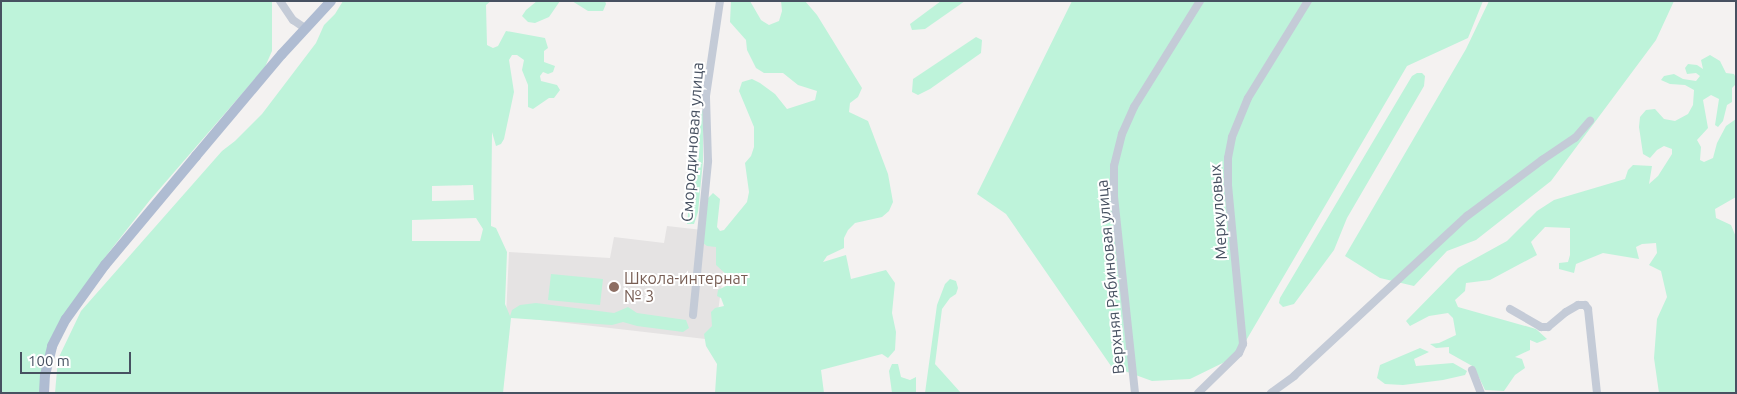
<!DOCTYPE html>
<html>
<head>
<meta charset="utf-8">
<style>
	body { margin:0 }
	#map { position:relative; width:1737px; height:394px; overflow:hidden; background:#f4f2f1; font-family:Ubuntu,sans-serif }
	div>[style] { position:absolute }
	.education>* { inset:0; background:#e5e3e3 }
	.green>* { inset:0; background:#bef3da }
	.minor>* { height:8px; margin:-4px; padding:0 4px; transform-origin:4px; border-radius:4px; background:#c4cbd7 }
	.major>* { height:10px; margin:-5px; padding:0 5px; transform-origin:5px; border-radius:5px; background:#afbcd2 }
	.dots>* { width:14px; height:14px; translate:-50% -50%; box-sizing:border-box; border:2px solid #fff; border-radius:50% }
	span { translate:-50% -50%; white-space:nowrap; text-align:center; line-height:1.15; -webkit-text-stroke:4px #fff; paint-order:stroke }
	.street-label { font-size:16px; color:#475161 }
	.education-label { font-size:16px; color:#785e54 }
	.left { translate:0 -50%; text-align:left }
	.frame { position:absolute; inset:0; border:2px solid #475161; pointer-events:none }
	.scale { position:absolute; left:20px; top:352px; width:111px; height:22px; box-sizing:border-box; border:2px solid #475161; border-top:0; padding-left:6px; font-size:15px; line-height:18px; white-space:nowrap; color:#475161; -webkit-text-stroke:4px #fff; paint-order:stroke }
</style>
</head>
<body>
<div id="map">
	<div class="education">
		<i style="clip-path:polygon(667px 226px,729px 233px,714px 340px,506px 316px,509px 252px,610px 258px,614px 237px,664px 243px)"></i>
	</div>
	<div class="green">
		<i style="clip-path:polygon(1px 1px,272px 1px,272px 51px,265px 67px,150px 200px,106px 256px,65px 316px,52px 341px,45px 393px,1px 393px)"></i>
		<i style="clip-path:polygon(evenodd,343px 1px,491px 1px,486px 5px,487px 45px,493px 48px,498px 46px,506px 31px,545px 38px,548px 48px,544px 51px,544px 62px,555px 66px,553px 72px,548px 74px,543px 72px,540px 76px,541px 81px,557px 85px,560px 90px,554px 98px,549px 98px,533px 109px,528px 107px,528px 85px,522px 70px,524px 60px,517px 55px,512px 55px,509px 60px,514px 92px,504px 139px,501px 144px,496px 146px,492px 132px,491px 226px,496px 228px,507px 252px,505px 304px,510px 316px,512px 310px,520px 305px,536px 303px,614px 313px,628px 307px,637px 313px,686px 320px,689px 328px,683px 332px,637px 326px,623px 322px,612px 325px,511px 318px,503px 393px,55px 393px,58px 359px,81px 311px,222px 151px,235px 141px,262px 114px,316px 43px,324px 25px,335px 14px,343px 1px,473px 185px,474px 200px,432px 201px,432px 186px,473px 185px,343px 1px,476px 218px,483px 229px,480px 241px,412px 241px,412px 220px,476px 218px)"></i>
		<i style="clip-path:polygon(537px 1px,560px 1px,549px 17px,535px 23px,528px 22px,522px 16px,526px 10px)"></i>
		<i style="clip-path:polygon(572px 1px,605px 1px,606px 4px,603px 11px,588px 11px)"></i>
		<i style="clip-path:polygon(731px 1px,750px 1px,761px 20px,769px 25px,779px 21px,782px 11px,781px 1px,805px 1px,817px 15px,862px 88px,858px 97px,850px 103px,849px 112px,868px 121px,888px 174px,893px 202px,889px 211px,882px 217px,855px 223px,848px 230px,844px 238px,844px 248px,827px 256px,823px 262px,846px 255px,851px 279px,886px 270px,895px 283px,892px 313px,896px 332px,895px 350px,888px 358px,882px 354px,821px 370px,824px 393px,715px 393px,717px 364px,706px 346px,704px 334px,712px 326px,711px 312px,715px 308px,724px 306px,721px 298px,717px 296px,718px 290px,726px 286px,729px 277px,716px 265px,716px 247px,707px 246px,703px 243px,707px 199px,713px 193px,720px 199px,717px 227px,720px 231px,724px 230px,747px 202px,749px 192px,745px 163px,751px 156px,754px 147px,754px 127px,739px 91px,742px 82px,752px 79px,760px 83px,775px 94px,787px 109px,815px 100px,817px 91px,798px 85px,783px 73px,764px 73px,756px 68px,747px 50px,746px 40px,730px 22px)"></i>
		<i style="clip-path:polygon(941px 1px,965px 1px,925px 29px,912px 30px,910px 24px)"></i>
		<i style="clip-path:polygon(1072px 1px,1483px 1px,1468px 38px,1407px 66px,1237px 356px,1190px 379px,1152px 381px,1111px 366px,1006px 214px,977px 194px)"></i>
		<i style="clip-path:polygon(1489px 1px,1674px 1px,1656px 40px,1551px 181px,1476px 240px,1447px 251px,1414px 286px,1380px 278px,1345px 256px,1466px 49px)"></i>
		<i style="clip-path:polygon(976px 37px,982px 40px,981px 53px,930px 89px,918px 95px,912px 92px,913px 79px)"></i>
		<i style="clip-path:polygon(1710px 55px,1720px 61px,1726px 73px,1734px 74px,1736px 78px,1736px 84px,1732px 88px,1732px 102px,1727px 105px,1723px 121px,1718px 127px,1715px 125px,1719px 99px,1711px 95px,1703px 100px,1708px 128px,1697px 140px,1701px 147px,1700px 160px,1704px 162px,1713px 158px,1717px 143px,1726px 126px,1736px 119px,1736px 197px,1715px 209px,1716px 218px,1731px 225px,1736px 237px,1736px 393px,1659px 393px,1654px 358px,1657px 319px,1667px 297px,1661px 271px,1649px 265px,1657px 253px,1656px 243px,1642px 244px,1636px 247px,1639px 259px,1603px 253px,1576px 264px,1574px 273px,1559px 269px,1559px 263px,1568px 262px,1570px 255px,1570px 228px,1545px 227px,1531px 242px,1537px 255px,1490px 280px,1466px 283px,1465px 291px,1455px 300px,1458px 307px,1536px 329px,1547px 339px,1537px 343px,1530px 340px,1530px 350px,1515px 357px,1522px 359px,1525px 368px,1515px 375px,1504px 391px,1485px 390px,1474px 367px,1449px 353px,1449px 347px,1436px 348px,1430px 344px,1439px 343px,1456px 335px,1453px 318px,1448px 313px,1429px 316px,1410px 326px,1406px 321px,1458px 268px,1507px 241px,1537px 211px,1554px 200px,1625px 179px,1628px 170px,1633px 165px,1652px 166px,1649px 184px,1658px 176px,1672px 154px,1672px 149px,1664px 146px,1657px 150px,1650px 158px,1643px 154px,1639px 127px,1640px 117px,1646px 110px,1655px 109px,1664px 119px,1675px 121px,1688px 114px,1693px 105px,1694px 90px,1685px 85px,1670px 84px,1661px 80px,1664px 76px,1674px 74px,1683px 79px,1696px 81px,1700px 76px,1696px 73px,1687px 74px,1685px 68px,1688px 64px,1697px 65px,1703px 69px,1701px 60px)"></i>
		<i style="clip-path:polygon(1417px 73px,1422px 73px,1425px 76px,1424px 86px,1347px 218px,1334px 250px,1294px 304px,1283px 307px,1279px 303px,1280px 298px,1412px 76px)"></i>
		<i style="clip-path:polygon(703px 110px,703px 161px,698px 212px,694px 224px,687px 224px,691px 187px,694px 179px,701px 111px)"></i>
		<i style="clip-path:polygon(551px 274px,603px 279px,600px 305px,548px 300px)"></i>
		<i style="clip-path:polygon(950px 279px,956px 281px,958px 288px,956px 294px,950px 298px,942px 309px,935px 364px,961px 393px,925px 393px,937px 305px,945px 284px)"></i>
		<i style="clip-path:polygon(1420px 348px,1429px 352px,1414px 359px,1416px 366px,1453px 363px,1467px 371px,1465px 375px,1443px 380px,1403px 385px,1385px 384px,1377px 378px,1380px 365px)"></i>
		<i style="clip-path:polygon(892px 364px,898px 364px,901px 377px,910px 380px,916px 377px,916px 393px,892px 393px,889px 371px)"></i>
	</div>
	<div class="minor">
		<i style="left:280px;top:1px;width:23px;rotate:56deg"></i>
		<i style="left:293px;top:20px;width:14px;rotate:34deg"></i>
		<i style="left:1510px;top:309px;width:36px;rotate:30deg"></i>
		<i style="left:1541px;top:327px;width:7px"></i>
		<i style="left:1548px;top:327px;width:23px;rotate:-40deg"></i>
		<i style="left:1566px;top:312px;width:14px;rotate:-30deg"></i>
		<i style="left:1578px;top:305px;width:7px"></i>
		<i style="left:1585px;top:305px;width:5px;rotate:53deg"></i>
		<i style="left:1588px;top:309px;width:84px;rotate:83.9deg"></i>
		<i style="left:693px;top:315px;width:155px;rotate:-84.4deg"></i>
		<i style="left:708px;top:161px;width:65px;rotate:-91.8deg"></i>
		<i style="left:706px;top:96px;width:96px;rotate:-81.6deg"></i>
		<i style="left:1472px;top:370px;width:25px;rotate:69deg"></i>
		<i style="left:1135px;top:393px;width:199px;rotate:-96.1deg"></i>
		<i style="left:1114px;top:195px;width:29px;rotate:-90deg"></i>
		<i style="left:1114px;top:166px;width:33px;rotate:-76deg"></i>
		<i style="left:1122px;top:134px;width:30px;rotate:-66deg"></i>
		<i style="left:1134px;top:107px;width:125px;rotate:-58.1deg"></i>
		<i style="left:1198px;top:393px;width:57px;rotate:-44.3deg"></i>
		<i style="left:1239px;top:353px;width:10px;rotate:-66deg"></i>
		<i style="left:1243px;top:344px;width:159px;rotate:-95.4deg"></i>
		<i style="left:1228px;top:186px;width:28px;rotate:-90deg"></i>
		<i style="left:1228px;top:158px;width:21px;rotate:-79deg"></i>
		<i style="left:1232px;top:137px;width:42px;rotate:-67.7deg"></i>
		<i style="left:1248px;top:98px;width:114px;rotate:-58.3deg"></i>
		<i style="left:1271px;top:393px;width:29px;rotate:-36deg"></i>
		<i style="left:1294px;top:376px;width:236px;rotate:-42.8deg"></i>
		<i style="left:1467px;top:216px;width:94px;rotate:-36.7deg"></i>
		<i style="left:1542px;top:160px;width:40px;rotate:-34deg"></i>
		<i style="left:1575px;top:138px;width:23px;rotate:-49deg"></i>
	</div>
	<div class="major">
		<i style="left:44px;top:393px;width:18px;rotate:-87deg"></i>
		<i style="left:45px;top:375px;width:30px;rotate:-76deg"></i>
		<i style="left:52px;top:346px;width:30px;rotate:-63deg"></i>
		<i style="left:66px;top:319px;width:67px;rotate:-54.2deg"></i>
		<i style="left:105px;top:265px;width:142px;rotate:-50.1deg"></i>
		<i style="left:196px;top:156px;width:133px;rotate:-49.9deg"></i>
		<i style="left:282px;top:54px;width:72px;rotate:-47.2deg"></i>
	</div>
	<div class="dots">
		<i style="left:614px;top:287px;background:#8d6e63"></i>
	</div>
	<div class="street-label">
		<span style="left:692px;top:142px;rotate:-86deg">Смородиновая улица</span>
		<span style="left:1218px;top:212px;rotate:-94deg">Меркуловых</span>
		<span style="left:1110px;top:277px;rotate:-95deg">Верхняя Рябиновая улица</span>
	</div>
	<div class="education-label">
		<span class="left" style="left:624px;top:287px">Школа-интернат<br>№ 3</span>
	</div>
	<div class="frame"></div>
	<div class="scale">100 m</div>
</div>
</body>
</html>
